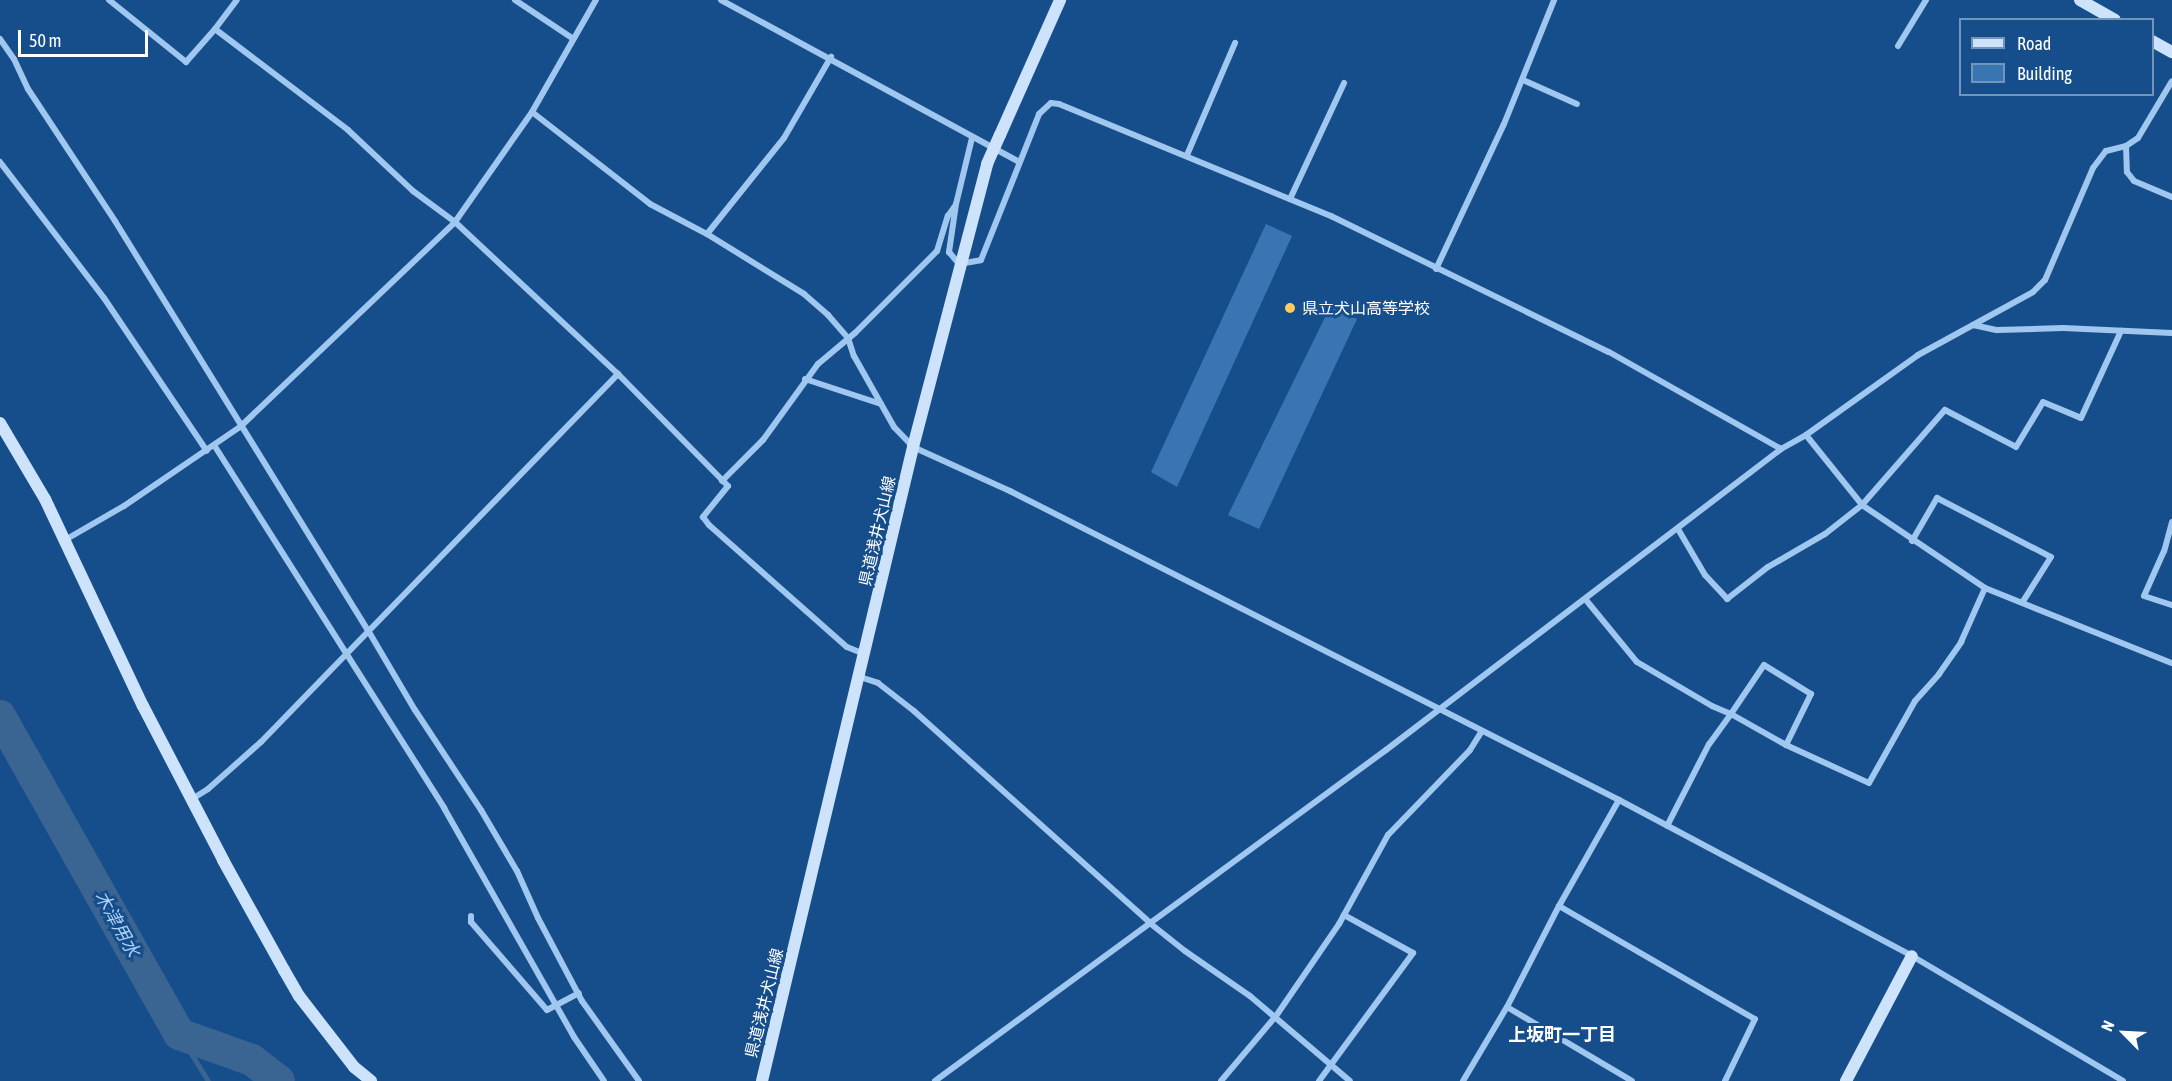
<!DOCTYPE html>
<html>
<head>
<meta charset="utf-8">
<style>
	body { margin:0 }
	#map { position:relative; width:2172px; height:1081px; overflow:hidden; background:#164e8c; font-family:"Asap Condensed","Noto Sans JP",sans-serif }
	div>[style] { position:absolute }
	.stream>* { height:5px; margin:-2.5px; padding:0 2.5px; transform-origin:2.5px; border-radius:2.5px; background:#3a6491 }
	.river>* { height:32px; margin:-16px; padding:0 16px; transform-origin:16px; border-radius:16px; background:#3a6491 }
	.building>* { inset:0; background:#3a75b3 }
	.street>* { height:6px; margin:-3px; padding:0 3px; transform-origin:3px; border-radius:3px; background:#a0c7ef }
	.secondary>* { height:12px; margin:-6px; padding:0 6px; transform-origin:6px; border-radius:6px; background:#cde3fb }
	.secondary-bridge>* { height:12px; margin:-6px; padding:0 6px; transform-origin:6px; border-radius:6px; background:#cde3fb }
	.dots>* { width:16px; height:16px; translate:-50% -50%; box-sizing:border-box; border:3px solid #164e8c; border-radius:50% }
	span { translate:-50% -50%; white-space:nowrap; text-align:center; line-height:1.15; -webkit-text-stroke:6px #164e8c; paint-order:stroke }
	.poi-label { font-size:16px; color:#fff }
	.left { translate:0 -50%; text-align:left }
	.street-label { font-size:16px; color:#fff }
	.water-label { font-size:18px; color:#abd1f7; font-style:italic }
	.neighbourhood-label { font-size:18px; color:#fff; font-weight:700 }
	.legend { position:absolute; left:1959px; top:18px; width:195px; height:78px; box-sizing:border-box; background:#164e8c; border:2px solid #7395ba; margin:0; padding:8px 10px; list-style:none; font-size:18px; color:#fff }
	.legend li { display:flex; align-items:center; gap:12px; height:30px }
	.legend b { width:30px; border:2px solid #7395ba }
	.north { position:absolute; left:2094px; top:1003px; width:60px; height:60px; -webkit-text-stroke:4px #164e8c; paint-order:stroke; rotate:294deg; font-size:16px; font-weight:700; line-height:24px; text-align:center; color:#fff }
	.north::after { content:''; display:block; margin:auto; width:21px; height:27px; background:#fff; clip-path:polygon(50% 0,100% 100%,50% 72%,0 100%) }
	.scale { position:absolute; left:18px; top:30px; width:130px; height:27px; box-sizing:border-box; border:3px solid #fff; border-top:0; padding-left:8px; font-size:18px; line-height:21px; white-space:nowrap; color:#fff; -webkit-text-stroke:4px #164e8c; paint-order:stroke }
</style>
</head>
<body>
<div id="map">
	<div class="stream">
		<i style="left:179px;top:1034px;width:55px;rotate:58.3deg"></i>
	</div>
	<div class="river">
		<i style="left:0;top:716px;width:365px;rotate:60.6deg"></i>
		<i style="left:179px;top:1034px;width:77px;rotate:19.6deg"></i>
		<i style="left:252px;top:1060px;width:34px;rotate:38deg"></i>
	</div>
	<div class="building">
		<i style="clip-path:polygon(1266px 224px,1292px 236px,1177px 487px,1151px 472px)"></i>
		<i style="clip-path:polygon(1331px 305px,1357px 319px,1259px 529px,1228px 515px)"></i>
	</div>
	<div class="street">
		<i style="left:109px;top:0;width:99px;rotate:38.8deg"></i>
		<i style="left:186px;top:62px;width:44px;rotate:-48.7deg"></i>
		<i style="left:215px;top:29px;width:167px;rotate:37.2deg"></i>
		<i style="left:348px;top:130px;width:89px;rotate:43.2deg"></i>
		<i style="left:413px;top:191px;width:52px;rotate:36.4deg"></i>
		<i style="left:455px;top:222px;width:223px;rotate:43deg"></i>
		<i style="left:618px;top:374px;width:157px;rotate:45.5deg"></i>
		<i style="left:728px;top:486px;width:40px;rotate:129deg"></i>
		<i style="left:703px;top:517px;width:10px;rotate:53deg"></i>
		<i style="left:709px;top:525px;width:184px;rotate:41.5deg"></i>
		<i style="left:847px;top:647px;width:18px;rotate:22deg"></i>
		<i style="left:515px;top:0;width:69px;rotate:33.7deg"></i>
		<i style="left:721px;top:0;width:339px;rotate:28.5deg"></i>
		<i style="left:215px;top:29px;width:36px;rotate:-53deg"></i>
		<i style="left:0;top:39px;width:24px;rotate:55deg"></i>
		<i style="left:14px;top:59px;width:33px;rotate:65deg"></i>
		<i style="left:28px;top:89px;width:158px;rotate:56.6deg"></i>
		<i style="left:115px;top:221px;width:483px;rotate:58.3deg"></i>
		<i style="left:369px;top:632px;width:91px;rotate:59.5deg"></i>
		<i style="left:415px;top:710px;width:120px;rotate:56.6deg"></i>
		<i style="left:481px;top:810px;width:71px;rotate:59.5deg"></i>
		<i style="left:517px;top:871px;width:51px;rotate:65.9deg"></i>
		<i style="left:538px;top:918px;width:94px;rotate:62.1deg"></i>
		<i style="left:582px;top:1001px;width:98px;rotate:54.5deg"></i>
		<i style="left:1898px;top:46px;width:54px;rotate:-58.7deg"></i>
		<i style="left:1523px;top:80px;width:59px;rotate:24deg"></i>
		<i style="left:532px;top:112px;width:150px;rotate:37.9deg"></i>
		<i style="left:650px;top:204px;width:64px;rotate:27.8deg"></i>
		<i style="left:707px;top:234px;width:114px;rotate:31.7deg"></i>
		<i style="left:804px;top:294px;width:32px;rotate:41deg"></i>
		<i style="left:828px;top:315px;width:30px;rotate:49deg"></i>
		<i style="left:848px;top:338px;width:19px;rotate:72deg"></i>
		<i style="left:854px;top:356px;width:81px;rotate:60.6deg"></i>
		<i style="left:894px;top:427px;width:28px;rotate:46deg"></i>
		<i style="left:913px;top:447px;width:107px;rotate:24.4deg"></i>
		<i style="left:1010px;top:491px;width:683px;rotate:26.9deg"></i>
		<i style="left:1619px;top:800px;width:332px;rotate:28deg"></i>
		<i style="left:1912px;top:956px;width:245px;rotate:30.6deg"></i>
		<i style="left:972px;top:138px;width:68px;rotate:103.6deg"></i>
		<i style="left:956px;top:204px;width:49px;rotate:98.3deg"></i>
		<i style="left:949px;top:252px;width:16px;rotate:50deg"></i>
		<i style="left:959px;top:264px;width:22px;rotate:-10deg"></i>
		<i style="left:981px;top:260px;width:157px;rotate:-68.3deg"></i>
		<i style="left:1039px;top:114px;width:16px;rotate:-43deg"></i>
		<i style="left:1051px;top:103px;width:8px;rotate:7deg"></i>
		<i style="left:1059px;top:104px;width:294px;rotate:22.4deg"></i>
		<i style="left:1331px;top:216px;width:309px;rotate:26.1deg"></i>
		<i style="left:1609px;top:352px;width:197px;rotate:29.4deg"></i>
		<i style="left:2126px;top:146px;width:26px;rotate:88deg"></i>
		<i style="left:2127px;top:172px;width:11px;rotate:52deg"></i>
		<i style="left:2134px;top:181px;width:41px;rotate:22.8deg"></i>
		<i style="left:1187px;top:155px;width:122px;rotate:-66.8deg"></i>
		<i style="left:0;top:162px;width:171px;rotate:52.6deg"></i>
		<i style="left:104px;top:298px;width:184px;rotate:56.1deg"></i>
		<i style="left:1290px;top:199px;width:128px;rotate:-65deg"></i>
		<i style="left:707px;top:234px;width:123px;rotate:-51.3deg"></i>
		<i style="left:784px;top:138px;width:94px;rotate:-59.9deg"></i>
		<i style="left:1436px;top:269px;width:160px;rotate:-64.9deg"></i>
		<i style="left:1504px;top:124px;width:134px;rotate:-68deg"></i>
		<i style="left:1973px;top:325px;width:25px;rotate:12deg"></i>
		<i style="left:1997px;top:330px;width:66px;rotate:-1.7deg"></i>
		<i style="left:2063px;top:328px;width:109px;rotate:2.6deg"></i>
		<i style="left:805px;top:379px;width:80px;rotate:18.2deg"></i>
		<i style="left:1806px;top:435px;width:90px;rotate:51.3deg"></i>
		<i style="left:1862px;top:505px;width:148px;rotate:34deg"></i>
		<i style="left:1985px;top:588px;width:201px;rotate:21.9deg"></i>
		<i style="left:214px;top:445px;width:430px;rotate:57.6deg"></i>
		<i style="left:444px;top:808px;width:263px;rotate:60.4deg"></i>
		<i style="left:574px;top:1037px;width:53px;rotate:55.7deg"></i>
		<i style="left:722px;top:481px;width:58px;rotate:-45deg"></i>
		<i style="left:763px;top:440px;width:94px;rotate:-54.1deg"></i>
		<i style="left:818px;top:364px;width:48px;rotate:-40deg"></i>
		<i style="left:855px;top:333px;width:116px;rotate:-45deg"></i>
		<i style="left:937px;top:251px;width:37px;rotate:-73deg"></i>
		<i style="left:948px;top:216px;width:12px;rotate:-55deg"></i>
		<i style="left:2172px;top:522px;width:30px;rotate:105deg"></i>
		<i style="left:2164px;top:551px;width:49px;rotate:114deg"></i>
		<i style="left:2144px;top:596px;width:29px;rotate:18deg"></i>
		<i style="left:1678px;top:529px;width:53px;rotate:59.6deg"></i>
		<i style="left:1705px;top:575px;width:33px;rotate:47deg"></i>
		<i style="left:1727px;top:599px;width:52px;rotate:-38deg"></i>
		<i style="left:1768px;top:567px;width:66px;rotate:-30.1deg"></i>
		<i style="left:1825px;top:534px;width:47px;rotate:-38.1deg"></i>
		<i style="left:1862px;top:505px;width:126px;rotate:-48.9deg"></i>
		<i style="left:1945px;top:410px;width:80px;rotate:27.5deg"></i>
		<i style="left:2016px;top:447px;width:52px;rotate:-59deg"></i>
		<i style="left:2043px;top:402px;width:41px;rotate:22.8deg"></i>
		<i style="left:2081px;top:418px;width:96px;rotate:-65.3deg"></i>
		<i style="left:65px;top:540px;width:68px;rotate:-30deg"></i>
		<i style="left:124px;top:506px;width:140px;rotate:-34.3deg"></i>
		<i style="left:240px;top:427px;width:297px;rotate:-43.6deg"></i>
		<i style="left:455px;top:222px;width:134px;rotate:-55deg"></i>
		<i style="left:532px;top:112px;width:129px;rotate:-60.3deg"></i>
		<i style="left:1912px;top:541px;width:50px;rotate:-59.8deg"></i>
		<i style="left:1937px;top:498px;width:128px;rotate:27.4deg"></i>
		<i style="left:2051px;top:557px;width:54px;rotate:122.2deg"></i>
		<i style="left:1586px;top:600px;width:80px;rotate:50.6deg"></i>
		<i style="left:1637px;top:662px;width:87px;rotate:30.4deg"></i>
		<i style="left:1712px;top:706px;width:21px;rotate:23deg"></i>
		<i style="left:1731px;top:714px;width:63px;rotate:29.4deg"></i>
		<i style="left:1786px;top:745px;width:57px;rotate:-63.9deg"></i>
		<i style="left:1811px;top:694px;width:55px;rotate:-148.3deg"></i>
		<i style="left:1764px;top:665px;width:59px;rotate:124deg"></i>
		<i style="left:1731px;top:714px;width:37px;rotate:126deg"></i>
		<i style="left:1709px;top:744px;width:92px;rotate:117.1deg"></i>
		<i style="left:860px;top:677px;width:19px;rotate:18deg"></i>
		<i style="left:878px;top:683px;width:46px;rotate:37.9deg"></i>
		<i style="left:914px;top:711px;width:319px;rotate:41.9deg"></i>
		<i style="left:1151px;top:924px;width:43px;rotate:38.5deg"></i>
		<i style="left:1185px;top:951px;width:79px;rotate:34.7deg"></i>
		<i style="left:1250px;top:996px;width:131px;rotate:40.4deg"></i>
		<i style="left:1786px;top:745px;width:91px;rotate:24.6deg"></i>
		<i style="left:1869px;top:783px;width:94px;rotate:-60.7deg"></i>
		<i style="left:1915px;top:701px;width:36px;rotate:-48deg"></i>
		<i style="left:1939px;top:674px;width:39px;rotate:-55deg"></i>
		<i style="left:1961px;top:642px;width:59px;rotate:-66deg"></i>
		<i style="left:192px;top:799px;width:19px;rotate:-32deg"></i>
		<i style="left:208px;top:789px;width:71px;rotate:-41.6deg"></i>
		<i style="left:261px;top:742px;width:513px;rotate:-45.87deg"></i>
		<i style="left:1559px;top:906px;width:226px;rotate:30deg"></i>
		<i style="left:1755px;top:1019px;width:69px;rotate:115.8deg"></i>
		<i style="left:471px;top:916px;width:6px;rotate:90deg"></i>
		<i style="left:471px;top:922px;width:116px;rotate:49.2deg"></i>
		<i style="left:547px;top:1010px;width:36px;rotate:-28deg"></i>
		<i style="left:1507px;top:1007px;width:145px;rotate:30.6deg"></i>
		<i style="left:935px;top:1081px;width:559px;rotate:-36.28deg"></i>
		<i style="left:1386px;top:750px;width:497px;rotate:-37.3deg"></i>
		<i style="left:1781px;top:449px;width:29px;rotate:-29deg"></i>
		<i style="left:1806px;top:435px;width:138px;rotate:-35.5deg"></i>
		<i style="left:1918px;top:355px;width:131px;rotate:-28.7deg"></i>
		<i style="left:2033px;top:292px;width:17px;rotate:-45deg"></i>
		<i style="left:2045px;top:280px;width:122px;rotate:-66.8deg"></i>
		<i style="left:2093px;top:168px;width:21px;rotate:-53deg"></i>
		<i style="left:2106px;top:151px;width:21px;rotate:-14deg"></i>
		<i style="left:2126px;top:146px;width:14px;rotate:-34deg"></i>
		<i style="left:2138px;top:138px;width:66px;rotate:-59.2deg"></i>
		<i style="left:1221px;top:1081px;width:85px;rotate:-49.8deg"></i>
		<i style="left:1276px;top:1016px;width:112px;rotate:-55.6deg"></i>
		<i style="left:1339px;top:924px;width:102px;rotate:-61.2deg"></i>
		<i style="left:1388px;top:835px;width:118px;rotate:-46deg"></i>
		<i style="left:1470px;top:750px;width:22px;rotate:-58deg"></i>
		<i style="left:1319px;top:1081px;width:159px;rotate:-53.7deg"></i>
		<i style="left:1413px;top:953px;width:79px;rotate:-151.2deg"></i>
		<i style="left:1463px;top:1081px;width:86px;rotate:-59.3deg"></i>
		<i style="left:1507px;top:1007px;width:114px;rotate:-62.8deg"></i>
		<i style="left:1559px;top:906px;width:122px;rotate:-60.5deg"></i>
	</div>
	<div class="secondary">
		<i style="left:2080px;top:0;width:40px;rotate:29.7deg"></i>
		<i style="left:2152px;top:41px;width:23px;rotate:29deg"></i>
		<i style="left:1000px;top:135px;width:148px;rotate:-66deg"></i>
		<i style="left:0;top:423px;width:88px;rotate:59.4deg"></i>
		<i style="left:45px;top:499px;width:229px;rotate:64.7deg"></i>
		<i style="left:143px;top:706px;width:174px;rotate:62.5deg"></i>
		<i style="left:223px;top:860px;width:126px;rotate:61deg"></i>
		<i style="left:284px;top:970px;width:30px;rotate:60deg"></i>
		<i style="left:299px;top:996px;width:90px;rotate:52.2deg"></i>
		<i style="left:354px;top:1067px;width:22px;rotate:39deg"></i>
		<i style="left:762px;top:1081px;width:652px;rotate:-76.6deg"></i>
		<i style="left:913px;top:447px;width:293px;rotate:-75.3deg"></i>
		<i style="left:1846px;top:1081px;width:141px;rotate:-62.2deg"></i>
	</div>
	<div class="secondary-bridge">
		<i style="left:987px;top:164px;width:32px;rotate:-66deg"></i>
	</div>
	<div class="dots">
		<i style="left:1290px;top:308px;background:#ffca5e"></i>
	</div>
	<div class="poi-label">
		<span class="left" style="left:1302px;top:308px">県立犬山高等学校</span>
	</div>
	<div class="street-label">
		<span style="left:877px;top:531px;rotate:-77deg">県道浅井犬山線</span>
		<span style="left:764px;top:1003px;rotate:-76deg">県道浅井犬山線</span>
	</div>
	<div class="water-label">
		<span style="left:117px;top:924px;rotate:61deg">木津用水</span>
	</div>
	<div class="neighbourhood-label">
		<span style="left:1562px;top:1035px">上坂町一丁目</span>
	</div>
	<ul class="legend">
	<li><b style="height:8px;background:#cde3fb"></b>Road</li>
	<li><b style="height:16px;background:#3a75b3"></b>Building</li>
	</ul>
	<div class="north">N</div>
	<div class="scale">50 m</div>
</div>
</body>
</html>
